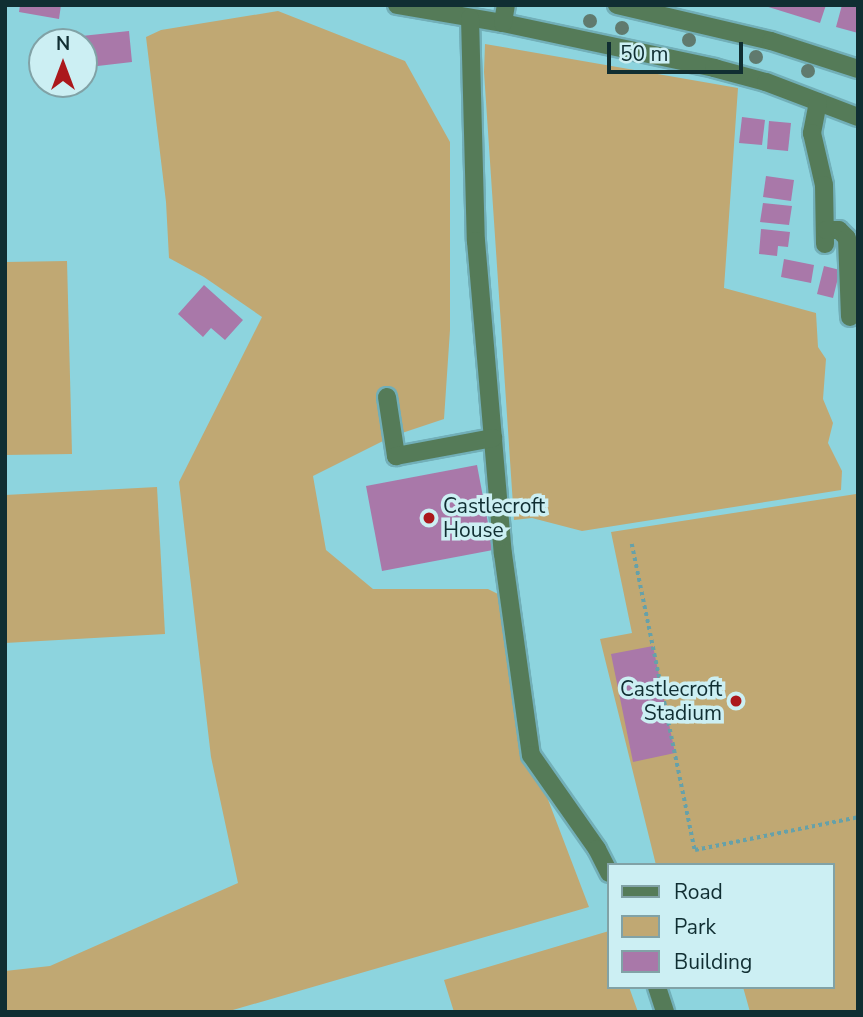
<!DOCTYPE html>
<html>
<head>
<meta charset="utf-8">
<style>
	body { margin:0 }
	#map { position:relative; width:863px; height:1017px; overflow:hidden; background:#8dd4de; font-family:"Nunito Sans",sans-serif }
	div>[style] { position:absolute }
	.green>* { inset:0; background:#c0a873 }
	.building>* { inset:0; background:#a978a9 }
	.path>* { height:3.5px; margin-top:-1.75px; transform-origin:0; background:repeating-linear-gradient(90deg,#66a1a9 0 3.5px,transparent 0 7px) }
	.roads { filter:drop-shadow(2px 0 #72afb8) drop-shadow(-2px 0 #72afb8) drop-shadow(0 2px #72afb8) drop-shadow(0 -2px #72afb8) }
	.minor>* { height:18px; margin:-9px; padding:0 9px; transform-origin:9px; border-radius:9px; background:#557b58 }
	.trees>* { width:14px; height:14px; margin:-7px; border-radius:50%; background:#607a6e }
	.dots>* { width:19px; height:19px; translate:-50% -50%; box-sizing:border-box; border:4px solid #cceff3; border-radius:50% }
	span { translate:-50% -50%; white-space:nowrap; text-align:center; line-height:1.15; -webkit-text-stroke:7px #cceff3; paint-order:stroke }
	.poi-label { font-size:21px; color:#102e32 }
	.left { translate:0 -50%; text-align:left }
	.right { translate:-100% -50%; text-align:right }
	.frame { position:absolute; inset:0; border:7px solid #102e32; pointer-events:none }
	.legend { position:absolute; left:607px; top:863px; width:228px; height:126px; box-sizing:border-box; background:#cceff3; border:2px solid #81a2a6; margin:0; padding:9px 12px; list-style:none; font-size:21px; color:#102e32 }
	.legend li { display:flex; align-items:center; gap:14px; height:35px }
	.legend b { width:35px; border:2px solid #81a2a6 }
	.north { position:absolute; left:28px; top:28px; width:70px; height:70px; box-sizing:border-box; background:#cceff3; border:2px solid #81a2a6; border-radius:50%; rotate:0deg; font-size:19px; font-weight:700; line-height:28px; text-align:center; color:#102e32 }
	.north::after { content:''; display:block; margin:auto; width:24px; height:32px; background:#ab181c; clip-path:polygon(50% 0,100% 100%,50% 72%,0 100%) }
	.scale { position:absolute; left:607px; top:42px; width:136px; height:32px; box-sizing:border-box; border:4px solid #102e32; border-top:0; padding-left:9px; font-size:21px; line-height:24px; white-space:nowrap; color:#102e32; -webkit-text-stroke:5px #cceff3; paint-order:stroke }
</style>
</head>
<body>
<div id="map">
	<div class="green">
		<i style="clip-path:polygon(278px 11px,405px 61px,450px 142px,450px 330px,444px 419px,393px 436px,313px 476px,326px 550px,373px 589px,488px 589px,508px 599px,531px 755px,589px 907px,226px 1012px,5px 1012px,5px 971px,50px 966px,238px 883px,211px 757px,179px 482px,262px 317px,204px 277px,169px 258px,166px 202px,146px 37px,161px 30px)"></i>
		<i style="clip-path:polygon(485px 44px,738px 88px,724px 288px,816px 313px,818px 347px,826px 359px,823px 399px,833px 423px,828px 443px,842px 471px,841px 490px,582px 531px,532px 518px,514px 520px,484px 72px)"></i>
		<i style="clip-path:polygon(67px 261px,72px 454px,5px 455px,5px 262px)"></i>
		<i style="clip-path:polygon(157px 487px,165px 634px,5px 643px,5px 495px)"></i>
		<i style="clip-path:polygon(856px 494px,858px 1012px,750px 1012px,743px 987px,833px 987px,833px 865px,656px 865px,600px 639px,632px 633px,611px 532px)"></i>
		<i style="clip-path:polygon(609px 931px,609px 987px,629px 987px,638px 1012px,454px 1012px,444px 980px)"></i>
	</div>
	<div class="building">
		<i style="clip-path:polygon(20px 5px,61px 5px,59px 19px,19px 12px)"></i>
		<i style="clip-path:polygon(762px 5px,826px 5px,820px 23px)"></i>
		<i style="clip-path:polygon(842px 5px,858px 7px,858px 33px,836px 27px)"></i>
		<i style="clip-path:polygon(129px 31px,132px 62px,89px 67px,90px 77px,84px 78px,84px 42px,72px 42px,72px 37px)"></i>
		<i style="clip-path:polygon(742px 117px,765px 120px,762px 145px,739px 143px)"></i>
		<i style="clip-path:polygon(769px 121px,791px 123px,788px 151px,767px 149px)"></i>
		<i style="clip-path:polygon(766px 176px,794px 180px,791px 201px,763px 197px)"></i>
		<i style="clip-path:polygon(763px 203px,792px 206px,789px 225px,760px 222px)"></i>
		<i style="clip-path:polygon(761px 229px,790px 232px,788px 247px,778px 246px,777px 256px,759px 254px)"></i>
		<i style="clip-path:polygon(784px 259px,814px 265px,811px 283px,781px 277px)"></i>
		<i style="clip-path:polygon(824px 266px,840px 270px,833px 298px,817px 294px)"></i>
		<i style="clip-path:polygon(204px 285px,243px 320px,225px 340px,211px 328px,203px 337px,178px 314px)"></i>
		<i style="clip-path:polygon(477px 465px,493px 550px,382px 571px,366px 486px)"></i>
		<i style="clip-path:polygon(653px 646px,675px 753px,633px 762px,611px 654px)"></i>
	</div>
	<div class="path">
		<i style="left:632px;top:544px;width:312px;rotate:78.4deg"></i>
		<i style="left:695px;top:850px;width:166px;rotate:-11.4deg"></i>
	</div>
	<div class="roads">
		<div class="minor">
			<i style="left:397px;top:5px;width:108px;rotate:9.6deg"></i>
			<i style="left:503px;top:23px;width:216px;rotate:12deg"></i>
			<i style="left:714px;top:68px;width:54px;rotate:15.1deg"></i>
			<i style="left:766px;top:82px;width:98px;rotate:20.8deg"></i>
			<i style="left:617px;top:5px;width:158px;rotate:13.2deg"></i>
			<i style="left:771px;top:41px;width:91px;rotate:17.8deg"></i>
			<i style="left:470px;top:18px;width:223px;rotate:88.5deg"></i>
			<i style="left:476px;top:241px;width:314px;rotate:85.1deg"></i>
			<i style="left:503px;top:554px;width:203px;rotate:82.1deg"></i>
			<i style="left:531px;top:755px;width:115px;rotate:54.9deg"></i>
			<i style="left:597px;top:849px;width:27px;rotate:63deg"></i>
			<i style="left:503px;top:23px;width:18px;rotate:-81deg"></i>
			<i style="left:818px;top:102px;width:32px;rotate:101deg"></i>
			<i style="left:812px;top:133px;width:53px;rotate:77deg"></i>
			<i style="left:824px;top:185px;width:59px;rotate:89deg"></i>
			<i style="left:826px;top:230px;width:13px"></i>
			<i style="left:839px;top:230px;width:11px;rotate:45deg"></i>
			<i style="left:847px;top:238px;width:79px;rotate:87.8deg"></i>
			<i style="left:387px;top:397px;width:60px;rotate:81.3deg"></i>
			<i style="left:396px;top:456px;width:99px;rotate:-10.5deg"></i>
			<i style="left:657px;top:987px;width:26px;rotate:72deg"></i>
		</div>
	</div>
	<div class="trees">
		<i style="left:590px;top:21px"></i>
		<i style="left:622px;top:28px"></i>
		<i style="left:689px;top:40px"></i>
		<i style="left:756px;top:57px"></i>
		<i style="left:808px;top:71px"></i>
	</div>
	<div class="dots">
		<i style="left:429px;top:518px;background:#ab181c"></i>
		<i style="left:736px;top:701px;background:#ab181c"></i>
	</div>
	<div class="poi-label">
		<span class="left" style="left:443px;top:518px">Castlecroft<br>House</span>
		<span class="right" style="left:722px;top:701px">Castlecroft<br>Stadium</span>
	</div>
	<div class="frame"></div>
	<ul class="legend">
	<li><b style="height:9px;background:#557b58"></b>Road</li>
	<li><b style="height:19px;background:#c0a873"></b>Park</li>
	<li><b style="height:19px;background:#a978a9"></b>Building</li>
	</ul>
	<div class="north">N</div>
	<div class="scale">50 m</div>
</div>
</body>
</html>
